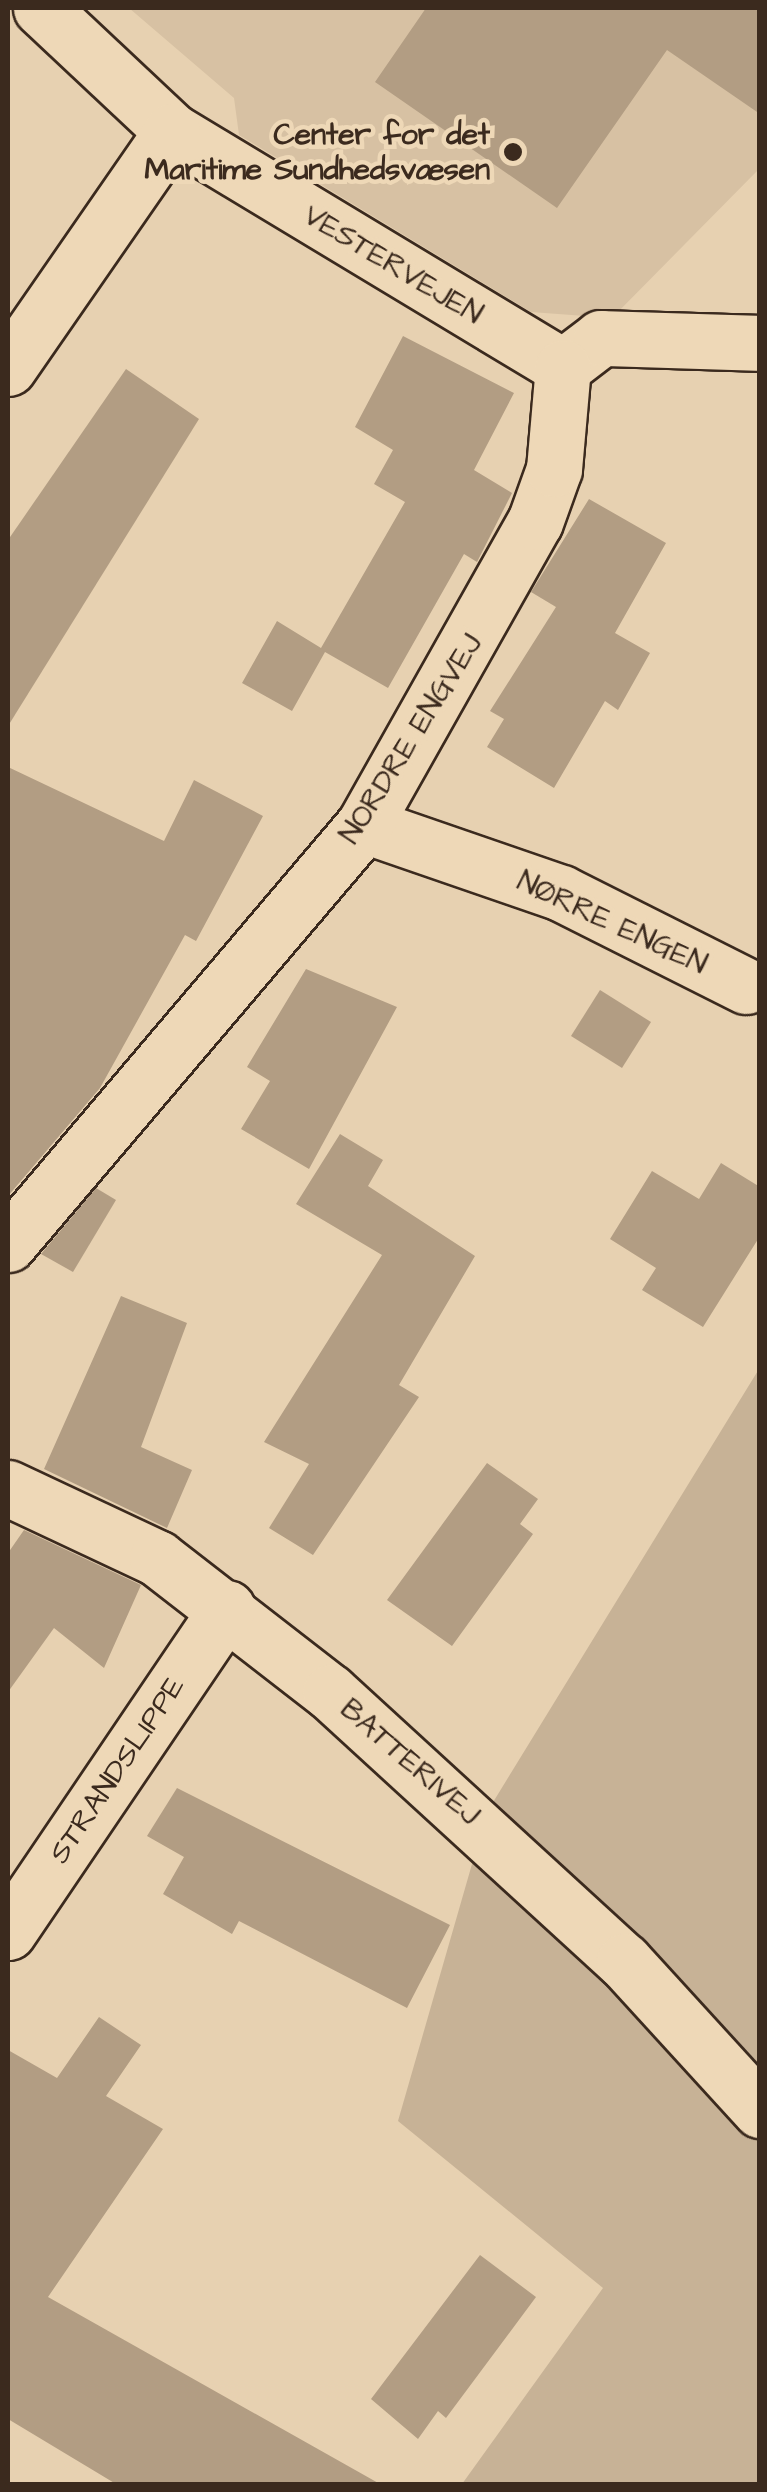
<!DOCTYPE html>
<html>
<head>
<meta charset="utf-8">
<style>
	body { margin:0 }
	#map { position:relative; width:767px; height:2492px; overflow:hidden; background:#e7d1b1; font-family:"Architects Daughter",sans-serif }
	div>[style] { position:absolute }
	.built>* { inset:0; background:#d7c1a3 }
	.green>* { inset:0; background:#c7b296 }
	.building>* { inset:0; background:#b29d83 }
	.roads { filter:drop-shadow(2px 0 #3b2a1e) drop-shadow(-2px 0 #3b2a1e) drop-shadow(0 2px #3b2a1e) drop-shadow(0 -2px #3b2a1e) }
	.minor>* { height:55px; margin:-27.5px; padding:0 27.5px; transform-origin:27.5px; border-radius:27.5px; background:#eed8b7 }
	.dots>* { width:28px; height:28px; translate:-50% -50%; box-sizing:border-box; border:5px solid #eed8b7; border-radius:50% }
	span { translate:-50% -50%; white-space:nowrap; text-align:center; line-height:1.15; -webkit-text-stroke:9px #eed8b7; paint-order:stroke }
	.poi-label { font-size:30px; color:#3b2a1e; font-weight:700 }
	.right { translate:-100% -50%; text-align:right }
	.street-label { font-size:30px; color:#3b2a1e }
	.frame { position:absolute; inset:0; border:10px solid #3b2a1e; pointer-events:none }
</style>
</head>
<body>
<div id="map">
	<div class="built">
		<i style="clip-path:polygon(129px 8px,759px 8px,759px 169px,612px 318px,531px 312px,239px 135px,234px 98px)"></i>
	</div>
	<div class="green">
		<i style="clip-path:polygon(759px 1369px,759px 2484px,462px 2484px,603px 2288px,398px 2121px,487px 1812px)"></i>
	</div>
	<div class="building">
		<i style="clip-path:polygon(426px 8px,760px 8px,760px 114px,667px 50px,557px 208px,375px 82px)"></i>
		<i style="clip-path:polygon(403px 336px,514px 393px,474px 470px,512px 493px,477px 562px,464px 554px,388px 688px,325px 652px,292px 711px,242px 683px,277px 621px,321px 648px,405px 502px,374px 484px,393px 450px,355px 427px)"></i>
		<i style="clip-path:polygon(126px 369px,199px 419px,8px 726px,8px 540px)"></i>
		<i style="clip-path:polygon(589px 499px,666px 543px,615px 633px,650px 653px,618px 710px,605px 701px,554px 788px,487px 747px,504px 719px,490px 711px,556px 607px,531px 592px)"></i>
		<i style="clip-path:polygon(8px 767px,164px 841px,194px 780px,263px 816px,196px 941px,185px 935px,100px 1088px,8px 1196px)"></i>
		<i style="clip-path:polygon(306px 969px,397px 1007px,309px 1169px,241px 1129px,270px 1081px,247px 1067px)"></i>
		<i style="clip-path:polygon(600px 990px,651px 1022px,622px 1068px,571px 1036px)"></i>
		<i style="clip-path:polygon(340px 1134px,383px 1160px,368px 1186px,475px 1256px,399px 1385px,419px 1397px,313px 1555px,269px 1528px,309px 1464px,264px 1442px,382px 1255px,296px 1204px)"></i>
		<i style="clip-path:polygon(721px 1163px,760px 1187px,760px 1236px,703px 1327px,642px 1290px,656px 1268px,610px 1239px,652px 1171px,699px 1199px)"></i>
		<i style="clip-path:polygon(96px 1188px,116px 1200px,73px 1272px,41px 1254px)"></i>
		<i style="clip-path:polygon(121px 1296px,187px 1323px,141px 1447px,192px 1470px,167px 1528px,44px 1469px)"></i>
		<i style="clip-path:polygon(487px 1463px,538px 1499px,520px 1524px,533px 1534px,452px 1646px,387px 1600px)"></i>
		<i style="clip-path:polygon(24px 1530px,141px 1585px,104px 1668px,54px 1628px,8px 1692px,8px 1553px)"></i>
		<i style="clip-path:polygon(177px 1788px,450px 1925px,407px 2008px,239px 1921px,232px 1934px,163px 1894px,184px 1857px,147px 1836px)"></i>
		<i style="clip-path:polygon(99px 2017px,141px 2045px,106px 2096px,163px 2129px,48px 2297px,380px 2484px,116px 2484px,8px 2419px,8px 2050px,57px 2078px)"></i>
		<i style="clip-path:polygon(480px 2255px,536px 2297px,446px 2418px,438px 2411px,418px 2439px,371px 2399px)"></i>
	</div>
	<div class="roads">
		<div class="minor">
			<i style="left:41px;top:8px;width:180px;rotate:43.2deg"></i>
			<i style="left:172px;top:131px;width:457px;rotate:31.1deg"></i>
			<i style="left:563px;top:367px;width:48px;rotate:-37.3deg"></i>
			<i style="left:601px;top:338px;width:159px;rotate:1.8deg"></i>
			<i style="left:8px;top:368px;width:288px;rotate:-55.3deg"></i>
			<i style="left:364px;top:825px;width:208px;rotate:19deg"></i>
			<i style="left:561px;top:893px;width:207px;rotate:26.7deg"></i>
			<i style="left:8px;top:1244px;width:550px;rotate:-49.65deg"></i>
			<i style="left:364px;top:825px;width:348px;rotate:-60.6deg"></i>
			<i style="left:535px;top:522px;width:56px;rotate:-70.3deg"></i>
			<i style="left:554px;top:469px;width:102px;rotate:-85deg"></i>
			<i style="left:8px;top:1488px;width:165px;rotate:25.2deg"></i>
			<i style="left:157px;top:1558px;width:219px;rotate:37.8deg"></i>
			<i style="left:330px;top:1692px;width:398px;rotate:42.5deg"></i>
			<i style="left:624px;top:1961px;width:202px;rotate:47.6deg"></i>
			<i style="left:8px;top:1932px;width:391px;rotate:-55.9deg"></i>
		</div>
	</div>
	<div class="dots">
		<i style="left:513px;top:152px;background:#3b2a1e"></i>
	</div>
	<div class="poi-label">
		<span class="right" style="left:490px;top:152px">Center for det<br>Maritime Sundhedsvæsen</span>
	</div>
	<div class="street-label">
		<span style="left:393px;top:265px;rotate:31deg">VESTERVEJEN</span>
		<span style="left:411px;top:739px;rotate:-58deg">NORDRE ENGVEJ</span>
		<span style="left:612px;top:923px;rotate:25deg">NØRRE ENGEN</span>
		<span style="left:410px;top:1762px;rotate:41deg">BATTERIVEJ</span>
		<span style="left:117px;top:1770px;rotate:-56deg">STRANDSLIPPE</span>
	</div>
	<div class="frame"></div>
</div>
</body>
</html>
